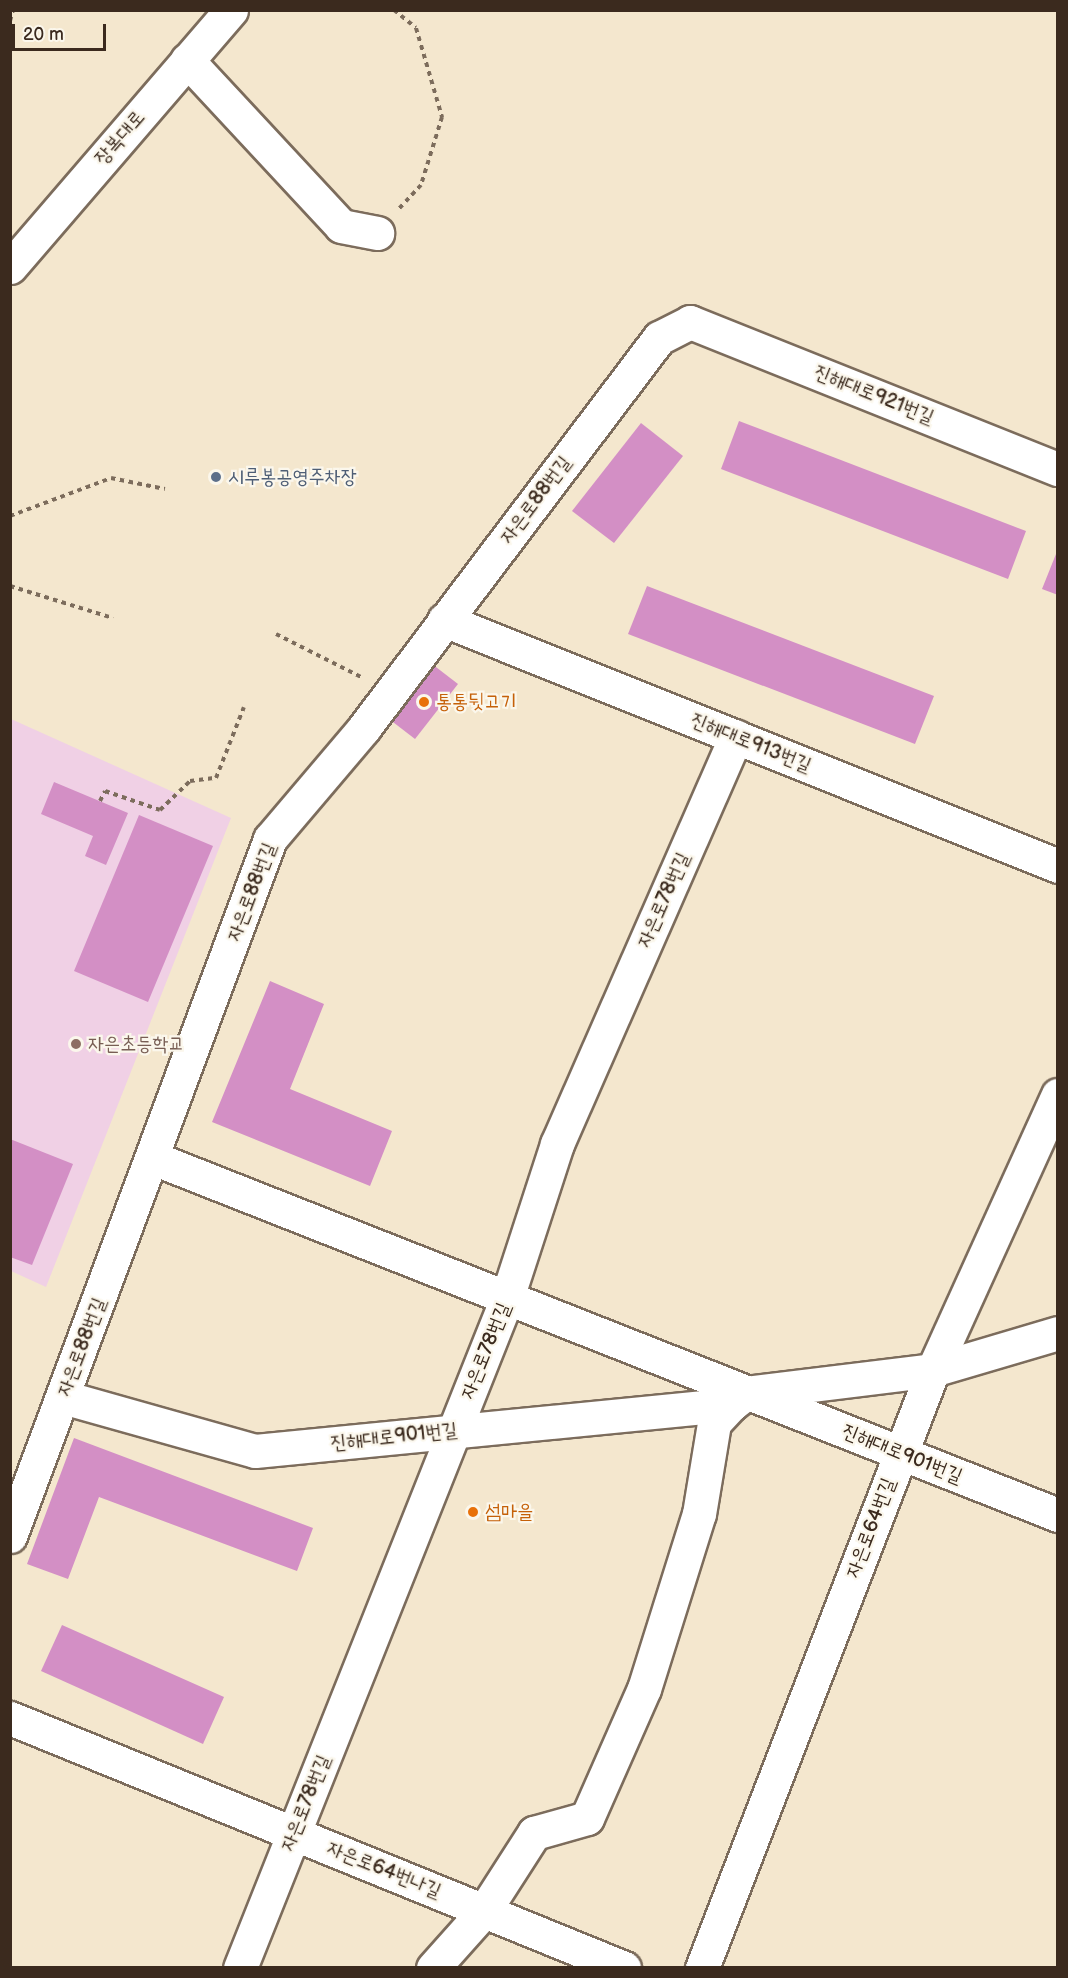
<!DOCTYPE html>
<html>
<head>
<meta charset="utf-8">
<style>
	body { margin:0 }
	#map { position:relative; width:1068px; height:1978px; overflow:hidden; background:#f4e7ce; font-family:"Balsamiq Sans","Poor Story",sans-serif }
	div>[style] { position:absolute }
	.built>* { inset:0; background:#f0d0e5 }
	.building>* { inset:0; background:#d38fc5 }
	.path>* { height:4px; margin-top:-2px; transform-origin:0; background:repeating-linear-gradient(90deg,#7c6c5c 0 4.5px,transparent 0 9px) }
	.roads { filter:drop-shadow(2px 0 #7c6c5c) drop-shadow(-2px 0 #7c6c5c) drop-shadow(0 2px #7c6c5c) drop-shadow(0 -2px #7c6c5c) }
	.minor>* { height:33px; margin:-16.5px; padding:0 16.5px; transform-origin:16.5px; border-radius:16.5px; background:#fff }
	.dots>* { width:16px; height:16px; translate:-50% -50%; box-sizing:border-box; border:3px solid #fbf7ec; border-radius:50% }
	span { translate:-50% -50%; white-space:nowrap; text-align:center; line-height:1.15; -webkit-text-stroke:4.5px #fbf7ec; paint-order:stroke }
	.street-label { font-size:20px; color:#3b2a1e }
	.service-label { font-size:20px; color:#4e5e75 }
	.left { translate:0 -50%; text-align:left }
	.food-label { font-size:20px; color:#c56008 }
	.education-label { font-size:20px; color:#785e54 }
	.frame { position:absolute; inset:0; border:12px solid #3b2a1e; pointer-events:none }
	.scale { position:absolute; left:12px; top:24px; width:94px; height:27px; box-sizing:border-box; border:3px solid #3b2a1e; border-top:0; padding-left:8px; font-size:18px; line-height:21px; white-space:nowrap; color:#3b2a1e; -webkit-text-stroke:4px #fbf7ec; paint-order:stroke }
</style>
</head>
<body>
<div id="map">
	<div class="built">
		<i style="clip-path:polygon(11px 719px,231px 818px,46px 1287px,11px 1271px)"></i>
	</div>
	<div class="building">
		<i style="clip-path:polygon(739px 421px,1026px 531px,1008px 579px,721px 469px)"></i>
		<i style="clip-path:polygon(641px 423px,683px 456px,614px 543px,572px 511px)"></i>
		<i style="clip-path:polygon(1058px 549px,1058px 595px,1042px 589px)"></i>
		<i style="clip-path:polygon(647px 586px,934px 696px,915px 744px,628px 634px)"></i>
		<i style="clip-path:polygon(432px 664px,458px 684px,415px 739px,389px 719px)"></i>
		<i style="clip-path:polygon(54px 782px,128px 813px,106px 865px,85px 856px,93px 836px,41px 814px)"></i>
		<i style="clip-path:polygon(139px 815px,213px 846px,148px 1002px,74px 971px)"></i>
		<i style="clip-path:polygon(270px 981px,324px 1004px,290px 1089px,392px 1131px,370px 1186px,212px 1122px)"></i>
		<i style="clip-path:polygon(10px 1139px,73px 1164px,32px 1265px,10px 1257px)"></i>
		<i style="clip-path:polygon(74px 1438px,313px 1528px,297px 1571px,99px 1497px,68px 1579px,27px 1564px)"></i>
		<i style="clip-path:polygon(62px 1625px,224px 1697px,203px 1744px,41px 1671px)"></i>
	</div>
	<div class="path">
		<i style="left:394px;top:10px;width:28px;rotate:39deg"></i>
		<i style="left:416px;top:28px;width:93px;rotate:73.7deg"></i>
		<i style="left:442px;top:117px;width:71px;rotate:107.2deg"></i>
		<i style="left:421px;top:185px;width:35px;rotate:133deg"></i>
		<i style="left:10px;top:21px;width:11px;rotate:-75deg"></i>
		<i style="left:10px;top:516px;width:108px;rotate:-20.6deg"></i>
		<i style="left:111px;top:478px;width:55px;rotate:11.5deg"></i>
		<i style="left:10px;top:586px;width:108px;rotate:17.3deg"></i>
		<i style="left:276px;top:634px;width:97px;rotate:26.8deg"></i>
		<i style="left:100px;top:801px;width:11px;rotate:-63deg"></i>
		<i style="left:105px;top:791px;width:58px;rotate:19.1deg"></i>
		<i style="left:160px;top:810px;width:42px;rotate:-44deg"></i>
		<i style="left:190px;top:781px;width:26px;rotate:-7deg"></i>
		<i style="left:216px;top:778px;width:76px;rotate:-68.5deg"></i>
	</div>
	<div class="roads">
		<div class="minor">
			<i style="left:187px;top:60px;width:226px;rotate:47.1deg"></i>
			<i style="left:341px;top:226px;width:37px;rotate:11deg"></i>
			<i style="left:10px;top:267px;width:339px;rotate:-49.3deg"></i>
			<i style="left:444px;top:620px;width:661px;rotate:21.83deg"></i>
			<i style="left:153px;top:1158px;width:973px;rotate:21.53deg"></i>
			<i style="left:63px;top:1397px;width:199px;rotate:15.7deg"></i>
			<i style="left:255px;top:1451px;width:479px;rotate:-5.6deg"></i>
			<i style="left:10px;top:1536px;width:744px;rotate:-69.54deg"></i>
			<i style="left:270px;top:839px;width:145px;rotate:-49.7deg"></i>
			<i style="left:364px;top:728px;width:489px;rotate:-52.9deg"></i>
			<i style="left:659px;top:338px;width:35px;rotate:-27deg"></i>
			<i style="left:690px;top:322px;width:396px;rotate:21.8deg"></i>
			<i style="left:10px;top:1718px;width:663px;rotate:22.15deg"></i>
			<i style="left:240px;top:1968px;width:721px;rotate:-68.27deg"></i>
			<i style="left:507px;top:1298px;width:162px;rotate:-72deg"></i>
			<i style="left:557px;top:1144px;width:445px;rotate:-66.3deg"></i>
			<i style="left:433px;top:1968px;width:76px;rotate:-48.2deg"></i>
			<i style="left:484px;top:1911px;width:93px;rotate:-57.3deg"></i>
			<i style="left:534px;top:1833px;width:55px;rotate:-15.8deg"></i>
			<i style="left:587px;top:1818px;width:141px;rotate:-66.2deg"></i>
			<i style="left:644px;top:1689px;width:183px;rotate:-72.6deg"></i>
			<i style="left:699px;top:1514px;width:92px;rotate:-80.6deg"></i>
			<i style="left:714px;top:1423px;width:26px;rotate:-47deg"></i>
			<i style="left:732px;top:1404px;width:18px;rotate:-38deg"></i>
			<i style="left:746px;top:1393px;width:188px;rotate:-7deg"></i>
			<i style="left:933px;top:1370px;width:130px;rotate:-16.5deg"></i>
			<i style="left:702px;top:1968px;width:641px;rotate:-68.88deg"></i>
			<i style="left:933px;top:1370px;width:302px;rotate:-65.6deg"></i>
		</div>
	</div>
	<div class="dots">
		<i style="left:216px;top:477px;background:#5c6f8a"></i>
		<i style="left:424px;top:702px;background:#e8710a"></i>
		<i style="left:76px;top:1044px;background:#8d6e63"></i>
		<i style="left:473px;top:1512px;background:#e8710a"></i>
	</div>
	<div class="street-label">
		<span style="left:120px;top:138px;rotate:-49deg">장복대로</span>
		<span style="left:874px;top:395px;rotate:22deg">진해대로921번길</span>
		<span style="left:536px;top:500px;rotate:-53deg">자은로88번길</span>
		<span style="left:751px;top:743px;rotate:22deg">진해대로913번길</span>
		<span style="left:252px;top:892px;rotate:-69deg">자은로88번길</span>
		<span style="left:664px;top:900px;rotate:-66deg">자은로78번길</span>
		<span style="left:82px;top:1347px;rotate:-69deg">자은로88번길</span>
		<span style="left:486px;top:1351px;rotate:-68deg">자은로78번길</span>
		<span style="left:394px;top:1437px;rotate:-6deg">진해대로901번길</span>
		<span style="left:902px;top:1454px;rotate:22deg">진해대로901번길</span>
		<span style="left:871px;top:1528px;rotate:-69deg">자은로64번길</span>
		<span style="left:306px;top:1803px;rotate:-68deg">자은로78번길</span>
		<span style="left:384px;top:1870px;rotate:22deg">자은로64번나길</span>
	</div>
	<div class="service-label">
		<span class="left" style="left:228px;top:477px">시루봉공영주차장</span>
	</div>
	<div class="food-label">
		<span class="left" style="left:436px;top:702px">통통뒷고기</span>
		<span class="left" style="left:485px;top:1512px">섬마을</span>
	</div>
	<div class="education-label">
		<span class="left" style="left:88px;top:1044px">자은초등학교</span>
	</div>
	<div class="frame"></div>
	<div class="scale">20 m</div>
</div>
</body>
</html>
